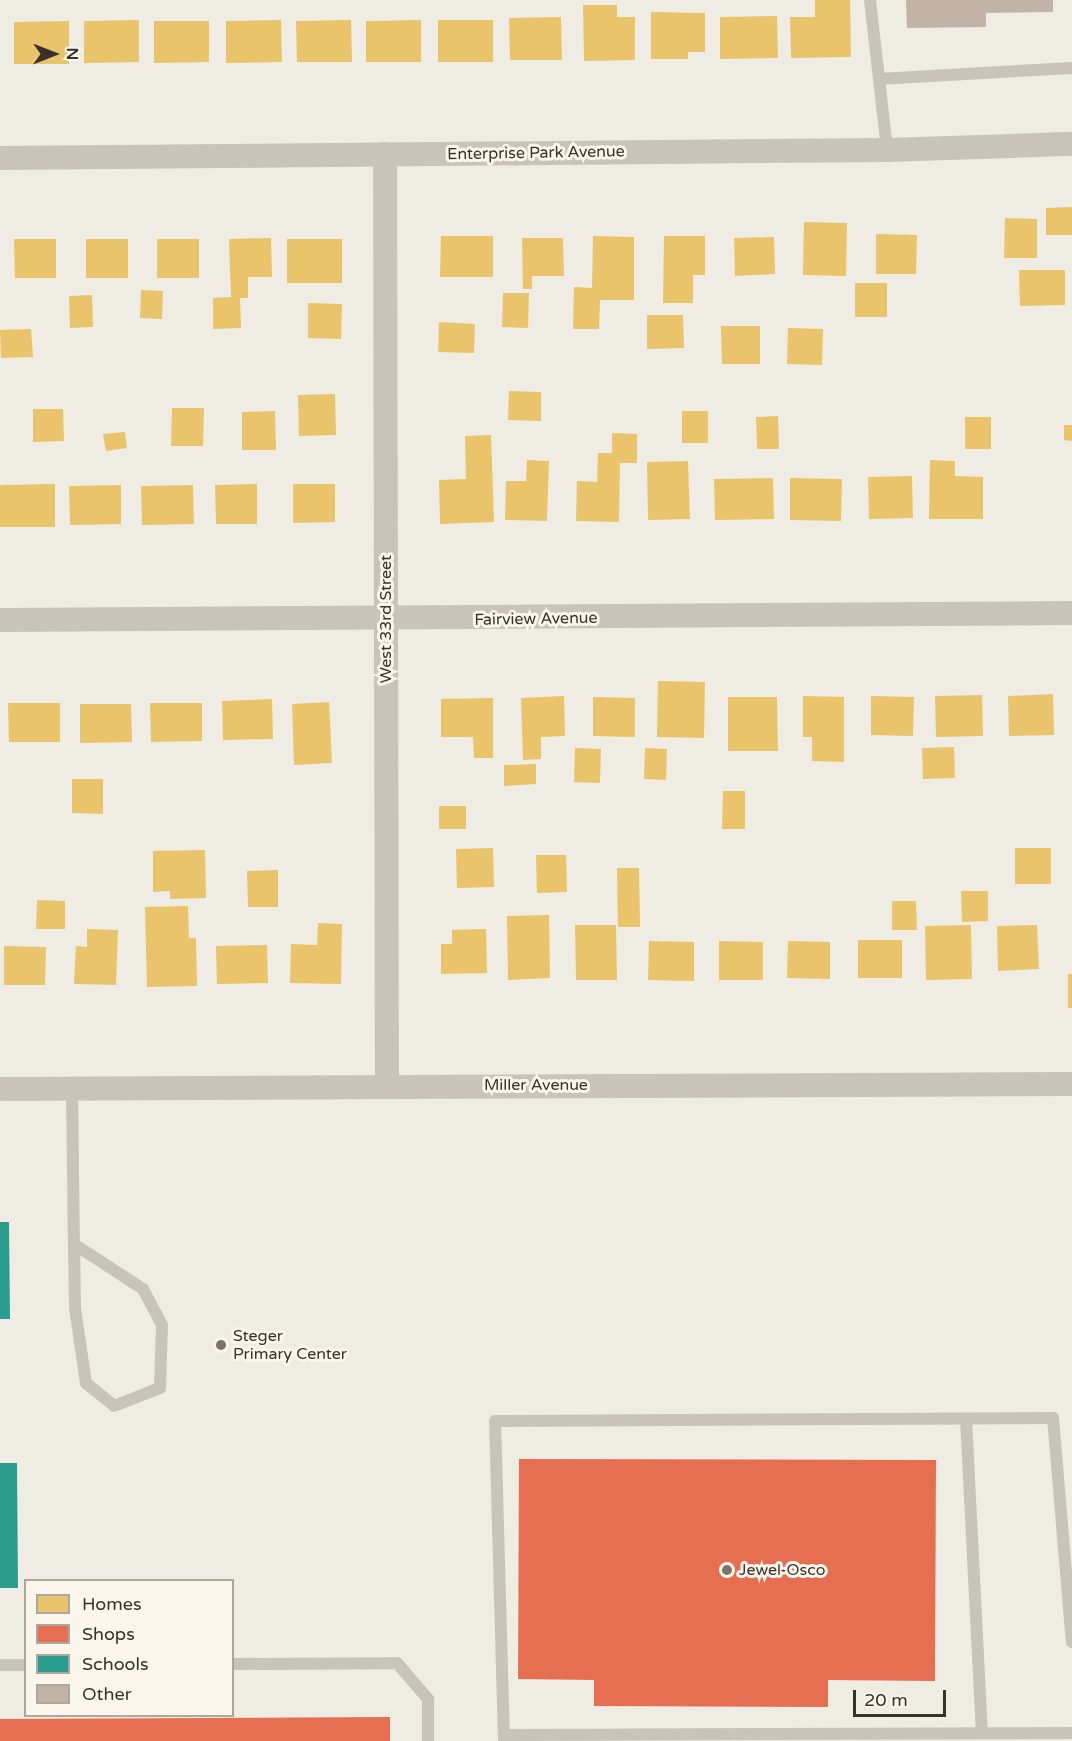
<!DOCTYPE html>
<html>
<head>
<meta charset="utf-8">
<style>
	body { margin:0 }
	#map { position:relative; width:1072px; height:1741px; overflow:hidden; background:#efece4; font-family:"Varela Round",sans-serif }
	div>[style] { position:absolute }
	.homes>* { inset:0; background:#e9c46a }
	.shops>* { inset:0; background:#e76f51 }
	.schools>* { inset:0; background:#2a9d8f }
	.building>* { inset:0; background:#c2b3a6 }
	.service>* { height:12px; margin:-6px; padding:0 6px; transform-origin:6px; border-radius:6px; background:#c8c4bc }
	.minor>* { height:24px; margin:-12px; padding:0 12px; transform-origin:12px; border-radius:12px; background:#c8c4bc }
	.dots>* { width:16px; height:16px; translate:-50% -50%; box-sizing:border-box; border:3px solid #faf6ec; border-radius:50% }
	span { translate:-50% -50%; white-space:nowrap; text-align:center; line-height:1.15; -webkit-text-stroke:6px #faf6ec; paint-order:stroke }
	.street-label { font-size:16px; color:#39322a }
	.poi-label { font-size:16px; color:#39322a }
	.left { translate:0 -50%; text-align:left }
	.legend { position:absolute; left:24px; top:1579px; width:210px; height:138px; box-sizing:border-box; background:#faf6ec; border:2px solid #ada89e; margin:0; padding:8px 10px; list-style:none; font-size:18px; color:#39322a }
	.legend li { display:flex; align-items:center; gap:12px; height:30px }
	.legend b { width:30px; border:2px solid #ada89e }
	.north { position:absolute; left:24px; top:24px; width:60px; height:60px; -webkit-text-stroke:4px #faf6ec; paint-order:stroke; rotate:90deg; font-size:16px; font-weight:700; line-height:24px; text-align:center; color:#39322a }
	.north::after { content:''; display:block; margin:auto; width:21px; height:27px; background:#39322a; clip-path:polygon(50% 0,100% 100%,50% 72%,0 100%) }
	.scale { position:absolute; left:853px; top:1690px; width:93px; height:27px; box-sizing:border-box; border:3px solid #39322a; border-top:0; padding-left:8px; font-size:18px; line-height:21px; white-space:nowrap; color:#39322a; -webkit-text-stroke:4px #faf6ec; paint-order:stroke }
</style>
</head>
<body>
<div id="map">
	<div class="homes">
		<i style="clip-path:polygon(815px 0,850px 0,851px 57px,791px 58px,790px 17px,815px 17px)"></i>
		<i style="clip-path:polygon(583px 5px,617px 5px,617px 17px,635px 17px,635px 60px,584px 61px)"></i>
		<i style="clip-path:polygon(651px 12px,705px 13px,705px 52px,688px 52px,688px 59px,651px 59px)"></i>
		<i style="clip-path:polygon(777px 16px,778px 58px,720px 59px,720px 17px)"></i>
		<i style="clip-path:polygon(561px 17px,562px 60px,510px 60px,509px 18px)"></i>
		<i style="clip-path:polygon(139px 20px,139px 62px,84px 63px,84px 21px)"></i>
		<i style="clip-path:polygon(281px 20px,282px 62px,226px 63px,226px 21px)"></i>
		<i style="clip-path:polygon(351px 20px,352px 62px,297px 62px,296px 21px)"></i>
		<i style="clip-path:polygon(421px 20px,421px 62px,366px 62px,366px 21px)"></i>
		<i style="clip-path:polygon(438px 20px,493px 20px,493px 62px,438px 62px)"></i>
		<i style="clip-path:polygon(69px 21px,69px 64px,14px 64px,14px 22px)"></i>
		<i style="clip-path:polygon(154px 21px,209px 21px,209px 62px,154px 63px)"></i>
		<i style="clip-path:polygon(1072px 207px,1072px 235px,1046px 235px,1046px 208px)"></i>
		<i style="clip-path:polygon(1005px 218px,1037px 219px,1037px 258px,1004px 258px)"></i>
		<i style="clip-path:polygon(804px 222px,847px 223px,846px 276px,803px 275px)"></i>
		<i style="clip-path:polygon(876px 234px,917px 235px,916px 274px,876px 274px)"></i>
		<i style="clip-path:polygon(441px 236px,493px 236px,493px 277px,440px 277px)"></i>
		<i style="clip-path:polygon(593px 236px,634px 237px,634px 300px,600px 300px,599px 329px,573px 329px,574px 287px,592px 288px)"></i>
		<i style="clip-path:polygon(664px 236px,705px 236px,705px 275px,693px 275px,693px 303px,663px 303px)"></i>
		<i style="clip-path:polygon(774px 237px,775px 274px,735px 276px,734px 238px)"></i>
		<i style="clip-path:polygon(271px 238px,272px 277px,248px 277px,248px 298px,240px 298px,241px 328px,213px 329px,213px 298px,231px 297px,229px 239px)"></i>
		<i style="clip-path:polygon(522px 238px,563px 238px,564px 276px,532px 276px,532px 289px,523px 289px)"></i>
		<i style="clip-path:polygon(14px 239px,56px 239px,56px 278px,15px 278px)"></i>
		<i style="clip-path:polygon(86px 239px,128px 239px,128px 278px,86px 278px)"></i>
		<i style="clip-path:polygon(157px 239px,199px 239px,199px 278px,157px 278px)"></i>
		<i style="clip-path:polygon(287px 239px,342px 239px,342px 283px,287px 283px)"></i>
		<i style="clip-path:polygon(1019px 270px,1065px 270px,1065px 305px,1020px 306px)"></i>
		<i style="clip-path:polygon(855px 283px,887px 283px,887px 317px,855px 317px)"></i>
		<i style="clip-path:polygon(141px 290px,163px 291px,162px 319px,140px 318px)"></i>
		<i style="clip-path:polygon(503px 293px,529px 293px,528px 328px,502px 327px)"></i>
		<i style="clip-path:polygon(92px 295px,93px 327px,70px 328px,69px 296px)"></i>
		<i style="clip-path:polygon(308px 303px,342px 304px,341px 339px,308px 338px)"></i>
		<i style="clip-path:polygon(647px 315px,683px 315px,684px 348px,647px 349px)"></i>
		<i style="clip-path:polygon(439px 322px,475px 324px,474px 353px,438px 352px)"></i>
		<i style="clip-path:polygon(721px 326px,760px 326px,760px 364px,722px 364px)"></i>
		<i style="clip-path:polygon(788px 328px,823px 329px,822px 365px,787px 364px)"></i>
		<i style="clip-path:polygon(31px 329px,33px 357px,1px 358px,0 330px)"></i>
		<i style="clip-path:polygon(509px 391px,541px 392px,541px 421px,508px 420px)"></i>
		<i style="clip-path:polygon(335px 394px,336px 435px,299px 436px,298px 395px)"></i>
		<i style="clip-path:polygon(172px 408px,204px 408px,203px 446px,171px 446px)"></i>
		<i style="clip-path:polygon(33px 409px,63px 409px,64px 441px,33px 442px)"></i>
		<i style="clip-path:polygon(275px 411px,276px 450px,242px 450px,242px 412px)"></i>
		<i style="clip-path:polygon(682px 411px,708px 411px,708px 443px,682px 443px)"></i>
		<i style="clip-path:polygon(778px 416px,779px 449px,757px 449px,756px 417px)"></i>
		<i style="clip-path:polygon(965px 417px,991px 417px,991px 449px,965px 449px)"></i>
		<i style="clip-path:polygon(1064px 425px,1072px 425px,1072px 441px,1064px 440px)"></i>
		<i style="clip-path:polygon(125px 432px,127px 448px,106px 451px,103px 434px)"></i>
		<i style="clip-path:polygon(612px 433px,637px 434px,637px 463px,620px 463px,619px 522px,576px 521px,577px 481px,597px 482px,598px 453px,612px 453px)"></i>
		<i style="clip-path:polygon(491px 435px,494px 522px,440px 524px,439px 480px,466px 479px,465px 436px)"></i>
		<i style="clip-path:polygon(527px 460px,549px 461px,547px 521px,505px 520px,506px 481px,526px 481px)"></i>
		<i style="clip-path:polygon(930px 460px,955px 461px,955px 476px,983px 477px,983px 519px,929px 519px)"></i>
		<i style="clip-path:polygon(688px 461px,690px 519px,648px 520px,647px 462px)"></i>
		<i style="clip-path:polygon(912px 476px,913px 518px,869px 519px,868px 477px)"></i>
		<i style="clip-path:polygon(773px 478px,774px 519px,715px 520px,714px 479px)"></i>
		<i style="clip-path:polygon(790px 478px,842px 479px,841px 521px,790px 520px)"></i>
		<i style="clip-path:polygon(55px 484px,55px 527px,0 527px,0 485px)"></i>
		<i style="clip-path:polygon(257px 484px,257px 524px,216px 524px,215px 485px)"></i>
		<i style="clip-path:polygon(293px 484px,335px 484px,335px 522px,293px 523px)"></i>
		<i style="clip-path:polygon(121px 485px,121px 524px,70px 525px,69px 486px)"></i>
		<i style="clip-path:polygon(193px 485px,194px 524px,142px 525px,141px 486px)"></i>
		<i style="clip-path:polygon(658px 681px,705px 682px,704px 738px,657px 737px)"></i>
		<i style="clip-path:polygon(1053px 694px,1054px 735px,1009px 736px,1008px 696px)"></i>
		<i style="clip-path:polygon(982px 695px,983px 736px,936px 737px,935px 696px)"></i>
		<i style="clip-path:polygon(564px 696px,565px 736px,541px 737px,541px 759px,523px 760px,521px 698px)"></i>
		<i style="clip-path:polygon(803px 696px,844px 697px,844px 762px,812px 761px,812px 737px,803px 737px)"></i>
		<i style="clip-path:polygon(871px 696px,914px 697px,913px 736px,871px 735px)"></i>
		<i style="clip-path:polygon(593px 697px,635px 698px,635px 737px,593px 736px)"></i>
		<i style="clip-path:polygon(728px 697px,777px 697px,778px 751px,728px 751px)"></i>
		<i style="clip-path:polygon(493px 698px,493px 758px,474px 758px,473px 737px,441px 737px,441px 699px)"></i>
		<i style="clip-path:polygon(272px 699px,273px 739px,223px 740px,222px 701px)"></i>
		<i style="clip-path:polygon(329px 702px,332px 763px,294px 765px,292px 704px)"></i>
		<i style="clip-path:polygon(8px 703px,60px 703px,60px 742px,9px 742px)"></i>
		<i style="clip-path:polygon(150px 703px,202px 703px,202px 741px,151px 742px)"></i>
		<i style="clip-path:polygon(80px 704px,131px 704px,132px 742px,80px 743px)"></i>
		<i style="clip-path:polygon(954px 747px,955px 778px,923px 779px,922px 748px)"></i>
		<i style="clip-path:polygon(575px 748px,601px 749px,600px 783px,574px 782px)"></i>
		<i style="clip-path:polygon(645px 748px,667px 749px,666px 780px,644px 779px)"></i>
		<i style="clip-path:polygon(536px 764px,536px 784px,504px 786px,504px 765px)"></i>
		<i style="clip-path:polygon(72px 779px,103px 779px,103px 814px,72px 813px)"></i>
		<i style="clip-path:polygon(723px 791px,745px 791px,745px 829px,722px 829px)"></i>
		<i style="clip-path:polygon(439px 806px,466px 806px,466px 829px,439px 829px)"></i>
		<i style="clip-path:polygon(493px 848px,494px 887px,457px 888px,456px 849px)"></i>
		<i style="clip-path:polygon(1015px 848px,1051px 848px,1051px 884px,1015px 884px)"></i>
		<i style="clip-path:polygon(205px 850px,206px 898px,170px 899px,170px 891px,153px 892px,153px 851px)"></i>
		<i style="clip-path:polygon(536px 855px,566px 855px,567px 892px,537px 893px)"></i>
		<i style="clip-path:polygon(617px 868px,639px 868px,640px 927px,618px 927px)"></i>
		<i style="clip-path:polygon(278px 870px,278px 907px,248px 907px,247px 871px)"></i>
		<i style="clip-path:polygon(961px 891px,988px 891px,988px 921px,962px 922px)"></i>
		<i style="clip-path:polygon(37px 900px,65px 901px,65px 929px,36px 929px)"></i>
		<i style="clip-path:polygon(892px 901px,916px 901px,917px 930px,892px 930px)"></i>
		<i style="clip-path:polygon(188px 906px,189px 938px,196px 938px,197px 986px,147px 987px,145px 907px)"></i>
		<i style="clip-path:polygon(549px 915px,550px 978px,508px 980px,507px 916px)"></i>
		<i style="clip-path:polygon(318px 923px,342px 924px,341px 984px,290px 983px,291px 944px,317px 945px)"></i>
		<i style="clip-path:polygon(575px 925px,616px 925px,617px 980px,576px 980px)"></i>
		<i style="clip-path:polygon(971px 925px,972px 979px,926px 980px,925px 926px)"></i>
		<i style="clip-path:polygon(1037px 925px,1039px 969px,998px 971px,997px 926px)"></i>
		<i style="clip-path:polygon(87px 929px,118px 930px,116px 985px,74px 984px,76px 946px,87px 947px)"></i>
		<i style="clip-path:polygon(486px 929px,487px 973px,441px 974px,441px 944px,452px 944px,452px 930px)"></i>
		<i style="clip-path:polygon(858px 940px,902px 940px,902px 978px,858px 978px)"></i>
		<i style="clip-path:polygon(649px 941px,694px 942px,694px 981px,648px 980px)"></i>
		<i style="clip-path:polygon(719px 941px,763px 942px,763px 980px,719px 980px)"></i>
		<i style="clip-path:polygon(788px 941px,830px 942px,830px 979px,787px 978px)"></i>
		<i style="clip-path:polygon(267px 945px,268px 983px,217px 984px,216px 946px)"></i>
		<i style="clip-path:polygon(4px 946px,46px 947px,45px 985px,4px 985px)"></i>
		<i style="clip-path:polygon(1068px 974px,1072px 974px,1072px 1008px,1068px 1008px)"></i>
	</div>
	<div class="shops">
		<i style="clip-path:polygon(519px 1459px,936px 1460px,935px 1681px,828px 1680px,828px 1707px,594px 1706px,594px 1680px,518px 1679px)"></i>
		<i style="clip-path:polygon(390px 1717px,390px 1741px,0 1741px,0 1719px)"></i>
	</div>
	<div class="schools">
		<i style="clip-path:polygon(0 1222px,9px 1222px,10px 1319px,0 1319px)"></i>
		<i style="clip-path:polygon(0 1463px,17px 1463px,18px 1588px,0 1588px)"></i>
	</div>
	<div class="building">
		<i style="clip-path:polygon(906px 0,1053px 0,1053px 12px,986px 13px,986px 27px,907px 28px)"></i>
	</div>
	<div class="service">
		<i style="left:870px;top:0;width:151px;rotate:83.5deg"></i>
		<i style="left:879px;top:79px;width:193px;rotate:-3.3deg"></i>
		<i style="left:72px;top:1088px;width:156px;rotate:89.3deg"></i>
		<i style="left:74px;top:1244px;width:64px;rotate:89.1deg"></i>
		<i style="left:75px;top:1308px;width:76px;rotate:81.7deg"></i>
		<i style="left:86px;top:1383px;width:36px;rotate:39deg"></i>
		<i style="left:114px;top:1406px;width:49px;rotate:-21.4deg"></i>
		<i style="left:160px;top:1388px;width:63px;rotate:-88.2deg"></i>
		<i style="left:162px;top:1325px;width:41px;rotate:-117.8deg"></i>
		<i style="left:143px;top:1289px;width:82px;rotate:-146.9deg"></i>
		<i style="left:966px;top:1419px;width:314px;rotate:87.1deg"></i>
		<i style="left:232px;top:1664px;width:165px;rotate:-0.3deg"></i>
		<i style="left:397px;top:1663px;width:48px;rotate:49.3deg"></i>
		<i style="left:428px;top:1699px;width:42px;rotate:90deg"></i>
		<i style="left:0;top:1665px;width:26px"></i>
		<i style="left:504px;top:1735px;width:568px;rotate:-0.2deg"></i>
		<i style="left:504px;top:1741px;width:320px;rotate:-91.6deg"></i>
		<i style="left:495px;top:1421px;width:558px;rotate:-0.31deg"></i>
		<i style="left:1053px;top:1418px;width:225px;rotate:85.2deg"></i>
	</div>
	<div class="minor">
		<i style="left:385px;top:154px;width:931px;rotate:89.88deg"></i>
		<i style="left:0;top:158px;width:887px;rotate:-0.52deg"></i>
		<i style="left:887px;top:150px;width:185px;rotate:-1.9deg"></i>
		<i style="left:0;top:620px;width:1072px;rotate:-0.37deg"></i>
		<i style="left:0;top:1089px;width:1072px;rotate:-0.27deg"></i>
	</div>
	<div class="dots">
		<i style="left:221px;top:1345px;background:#79736b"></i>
		<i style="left:727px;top:1570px;background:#79736b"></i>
	</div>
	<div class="street-label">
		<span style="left:536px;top:153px;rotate:-1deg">Enterprise Park Avenue</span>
		<span style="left:386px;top:619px;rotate:-90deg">West 33rd Street</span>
		<span style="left:536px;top:619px;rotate:-1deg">Fairview Avenue</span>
		<span style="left:536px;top:1085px">Miller Avenue</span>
	</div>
	<div class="poi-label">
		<span class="left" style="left:233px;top:1345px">Steger<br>Primary Center</span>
		<span class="left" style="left:739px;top:1570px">Jewel-Osco</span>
	</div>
	<ul class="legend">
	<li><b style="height:16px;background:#e9c46a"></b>Homes</li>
	<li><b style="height:16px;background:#e76f51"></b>Shops</li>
	<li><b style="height:16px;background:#2a9d8f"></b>Schools</li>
	<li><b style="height:16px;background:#c2b3a6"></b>Other</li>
	</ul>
	<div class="north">N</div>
	<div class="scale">20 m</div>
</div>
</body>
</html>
